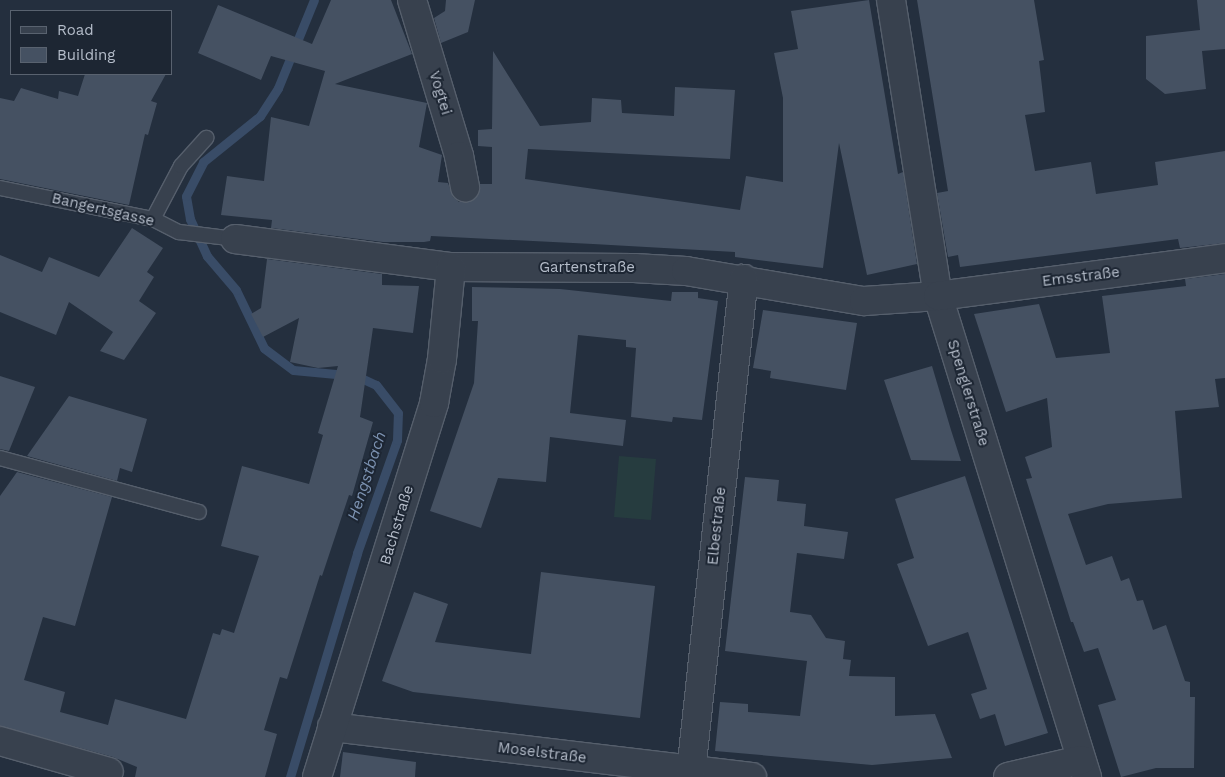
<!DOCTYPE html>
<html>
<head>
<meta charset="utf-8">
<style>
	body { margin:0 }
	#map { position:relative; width:1225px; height:777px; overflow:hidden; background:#242f3e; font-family:"Work Sans",sans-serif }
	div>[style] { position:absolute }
	.green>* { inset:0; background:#263c3f }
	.stream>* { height:9px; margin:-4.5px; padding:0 4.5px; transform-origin:4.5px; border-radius:4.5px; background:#394c67 }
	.building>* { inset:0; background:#455162 }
	.roads { filter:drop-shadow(1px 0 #565f6c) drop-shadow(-1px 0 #565f6c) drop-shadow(0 1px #565f6c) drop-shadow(0 -1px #565f6c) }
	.lane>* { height:14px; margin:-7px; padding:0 7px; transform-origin:7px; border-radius:7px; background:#38414e }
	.street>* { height:28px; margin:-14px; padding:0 14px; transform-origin:14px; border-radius:14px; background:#38414e }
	span { translate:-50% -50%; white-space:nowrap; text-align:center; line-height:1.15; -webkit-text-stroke:4px #1d2633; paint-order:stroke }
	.street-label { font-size:15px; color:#b4bcc9 }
	.water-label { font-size:16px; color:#7c92b1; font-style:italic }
	.legend { position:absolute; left:10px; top:10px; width:162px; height:65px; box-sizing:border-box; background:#1d2633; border:1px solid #59626f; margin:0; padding:6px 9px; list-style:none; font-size:15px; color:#b4bcc9 }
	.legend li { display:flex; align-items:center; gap:10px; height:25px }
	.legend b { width:25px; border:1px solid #59626f }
</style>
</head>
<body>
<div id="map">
	<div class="green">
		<i style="clip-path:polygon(619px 456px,656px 459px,651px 520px,614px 517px)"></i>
	</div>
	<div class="stream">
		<i style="left:290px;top:777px;width:234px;rotate:-73.3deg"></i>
		<i style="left:357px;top:553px;width:120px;rotate:-70.5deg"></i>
		<i style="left:397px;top:440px;width:27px;rotate:-88deg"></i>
		<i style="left:398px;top:413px;width:36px;rotate:-128deg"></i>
		<i style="left:376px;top:385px;width:21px;rotate:-155deg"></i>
		<i style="left:357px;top:376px;width:64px;rotate:-174.6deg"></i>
		<i style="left:293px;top:370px;width:36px;rotate:-143deg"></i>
		<i style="left:264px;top:348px;width:64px;rotate:-115.8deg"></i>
		<i style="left:236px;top:290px;width:45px;rotate:-130.5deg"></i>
		<i style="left:207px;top:256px;width:41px;rotate:-114.7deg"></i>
		<i style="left:190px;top:219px;width:23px;rotate:-100deg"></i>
		<i style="left:186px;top:196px;width:38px;rotate:-63deg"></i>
		<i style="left:203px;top:162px;width:73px;rotate:-38.9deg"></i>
		<i style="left:260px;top:116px;width:33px;rotate:-57deg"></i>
		<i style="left:278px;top:88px;width:95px;rotate:-67.8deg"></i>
	</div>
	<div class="building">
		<i style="clip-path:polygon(331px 0,391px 0,412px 54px,335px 84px,427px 103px,419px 147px,442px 155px,438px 182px,448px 183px,453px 197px,459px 202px,475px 199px,480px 184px,492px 184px,492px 147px,478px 146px,478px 130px,492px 129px,493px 51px,540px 126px,591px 122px,592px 98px,621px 100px,622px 113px,674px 116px,675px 87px,735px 90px,730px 159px,528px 149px,525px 179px,740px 210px,746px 176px,783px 182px,783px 98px,774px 53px,798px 49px,791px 11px,869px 0,898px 174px,903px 172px,917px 264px,867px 275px,839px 143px,823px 268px,735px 257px,735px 252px,593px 244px,431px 236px,430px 241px,424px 242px,383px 242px,271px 228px,272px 220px,221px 215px,227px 176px,264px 181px,271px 117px,309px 126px,325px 71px,271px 56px,261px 80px,198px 53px,218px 5px,312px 44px)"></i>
		<i style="clip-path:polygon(446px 0,475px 0,468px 32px,441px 43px,434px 18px,445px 11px)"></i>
		<i style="clip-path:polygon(917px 0,1034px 0,1044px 60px,1039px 61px,1045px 112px,1025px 115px,1035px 171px,1091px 162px,1096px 194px,1158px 185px,1155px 162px,1225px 151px,1225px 243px,1180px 248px,1178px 239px,960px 267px,958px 255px,948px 257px,937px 193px,948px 191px)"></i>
		<i style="clip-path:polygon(1197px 0,1225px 0,1225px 49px,1202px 51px,1206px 89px,1165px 94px,1146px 79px,1146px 36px,1200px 30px)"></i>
		<i style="clip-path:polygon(85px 74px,166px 74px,151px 101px,157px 103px,148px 135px,145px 134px,129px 205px,0 179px,0 98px,14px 101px,21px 88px,58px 99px,59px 91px,78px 96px)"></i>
		<i style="clip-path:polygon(132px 228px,163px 248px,147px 272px,154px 277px,139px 301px,156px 313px,124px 360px,100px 351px,113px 332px,69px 302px,56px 335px,0 312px,0 255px,42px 272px,49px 257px,99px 277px)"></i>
		<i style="clip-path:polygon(267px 259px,382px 274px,382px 285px,419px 286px,413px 333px,373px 328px,360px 417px,373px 422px,352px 496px,349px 495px,322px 576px,320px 575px,287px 679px,280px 677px,264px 730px,277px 734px,265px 777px,135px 777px,137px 767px,113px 757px,0 726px,0 496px,17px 472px,112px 497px,75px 626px,43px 617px,24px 680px,65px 692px,60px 712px,108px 725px,115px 699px,186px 719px,213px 633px,220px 635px,222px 629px,234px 633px,259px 556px,221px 546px,242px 466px,309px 484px,323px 435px,318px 433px,338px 366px,318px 368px,290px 362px,299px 318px,263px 337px,251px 314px,261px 308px)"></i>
		<i style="clip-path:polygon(1225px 274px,1225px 378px,1215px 379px,1219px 407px,1175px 411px,1182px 498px,1108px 504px,1068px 514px,1086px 565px,1112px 556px,1121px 581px,1129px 578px,1137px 601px,1143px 600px,1153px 630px,1166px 625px,1185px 681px,1190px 682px,1190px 697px,1195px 697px,1194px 768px,1156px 768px,1121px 777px,1098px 705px,1116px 700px,1098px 648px,1084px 652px,1073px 622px,1071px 622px,1026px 479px,1032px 478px,1025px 457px,1052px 447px,1047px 398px,1006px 412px,974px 314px,1039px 304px,1056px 358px,1110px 353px,1102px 296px,1186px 286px,1185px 279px)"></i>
		<i style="clip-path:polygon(472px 287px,560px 289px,671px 301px,672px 292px,698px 292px,698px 298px,718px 301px,702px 420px,673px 417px,672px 422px,631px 417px,636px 348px,626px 347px,626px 340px,578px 335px,570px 413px,626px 420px,623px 446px,550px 437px,546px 482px,498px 478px,481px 528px,430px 511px,474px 383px,478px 321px,472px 321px)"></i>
		<i style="clip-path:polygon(763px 310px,857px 323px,846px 390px,770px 378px,771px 371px,753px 368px)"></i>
		<i style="clip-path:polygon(932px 366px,951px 430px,961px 461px,911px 460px,884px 380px)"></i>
		<i style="clip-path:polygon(0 376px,35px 387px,9px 451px,0 449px)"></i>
		<i style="clip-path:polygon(69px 396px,147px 419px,132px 472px,120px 468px,117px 481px,27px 456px)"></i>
		<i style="clip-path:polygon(965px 476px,1048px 733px,1005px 746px,995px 714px,980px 719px,971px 694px,987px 689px,968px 632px,928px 646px,897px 564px,914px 558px,895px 499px)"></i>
		<i style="clip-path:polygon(745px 477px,779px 480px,777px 501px,806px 504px,804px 526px,848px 532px,844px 559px,797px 553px,790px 612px,811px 615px,826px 638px,845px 641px,843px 659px,851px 660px,849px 676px,895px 677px,895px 716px,935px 714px,952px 758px,872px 765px,715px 751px,720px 702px,748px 704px,748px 712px,800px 716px,807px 661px,725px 651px)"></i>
		<i style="clip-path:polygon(541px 572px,655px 586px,640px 718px,413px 692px,382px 681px,414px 592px,448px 604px,435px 642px,531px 654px)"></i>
		<i style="clip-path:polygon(343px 752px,416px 762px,415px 777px,340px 777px)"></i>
	</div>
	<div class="roads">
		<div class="lane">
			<i style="left:0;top:188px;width:156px;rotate:11.5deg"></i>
			<i style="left:153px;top:219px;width:29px;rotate:27deg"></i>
			<i style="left:179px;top:232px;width:56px;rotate:7.1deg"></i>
			<i style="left:153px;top:219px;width:60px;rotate:-62.2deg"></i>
			<i style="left:181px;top:166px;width:38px;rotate:-48deg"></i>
			<i style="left:0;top:458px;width:206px;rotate:15.2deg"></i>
		</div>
		<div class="street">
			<i style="left:412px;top:0;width:163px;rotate:73.2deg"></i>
			<i style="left:459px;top:156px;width:32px;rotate:79deg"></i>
			<i style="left:891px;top:0;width:300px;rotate:81deg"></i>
			<i style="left:938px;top:296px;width:504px;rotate:72.79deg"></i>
			<i style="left:235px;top:239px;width:218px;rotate:7.4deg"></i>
			<i style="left:451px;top:267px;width:183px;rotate:0.3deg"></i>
			<i style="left:634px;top:268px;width:52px;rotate:3.3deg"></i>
			<i style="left:686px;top:271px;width:181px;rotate:9.6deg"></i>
			<i style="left:864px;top:301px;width:74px;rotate:-3.9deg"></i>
			<i style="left:938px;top:296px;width:290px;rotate:-7.5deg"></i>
			<i style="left:332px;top:727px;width:423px;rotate:6.8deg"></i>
			<i style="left:0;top:741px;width:113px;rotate:15.9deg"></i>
			<i style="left:691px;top:772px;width:496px;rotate:-83.9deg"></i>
			<i style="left:317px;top:777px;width:392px;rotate:-72.6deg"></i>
			<i style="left:434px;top:403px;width:45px;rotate:-79.7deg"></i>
			<i style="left:442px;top:359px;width:92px;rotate:-84.4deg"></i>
			<i style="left:1008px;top:777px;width:75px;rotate:-13.1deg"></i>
		</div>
	</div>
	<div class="street-label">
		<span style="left:440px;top:93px;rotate:73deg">Vogtei</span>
		<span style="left:103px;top:210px;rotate:13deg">Bangertsgasse</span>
		<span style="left:587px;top:268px">Gartenstraße</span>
		<span style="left:1081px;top:277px;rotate:-7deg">Emsstraße</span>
		<span style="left:968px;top:393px;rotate:73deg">Spenglerstraße</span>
		<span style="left:397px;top:525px;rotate:-73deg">Bachstraße</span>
		<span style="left:717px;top:526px;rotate:-84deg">Elbestraße</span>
		<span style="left:542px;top:753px;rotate:7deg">Moselstraße</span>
	</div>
	<div class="water-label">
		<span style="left:367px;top:476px;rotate:-72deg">Hengstbach</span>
	</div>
	<ul class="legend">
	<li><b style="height:6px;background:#38414e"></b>Road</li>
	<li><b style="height:14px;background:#455162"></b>Building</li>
	</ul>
</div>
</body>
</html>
